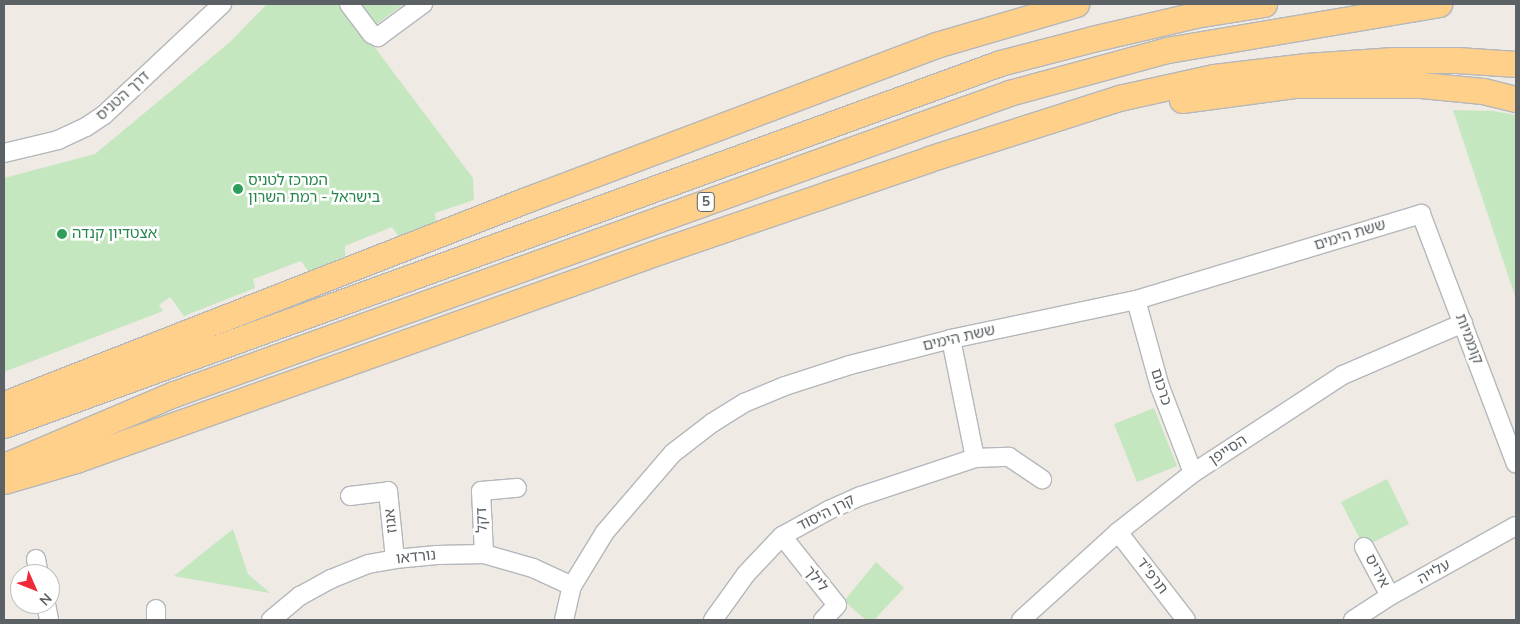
<!DOCTYPE html>
<html>
<head>
<meta charset="utf-8">
<style>
	body { margin:0 }
	#map { position:relative; width:1520px; height:624px; overflow:hidden; background:#efeae3; font-family:"Nunito Sans","Noto Sans Hebrew",sans-serif }
	div>[style] { position:absolute }
	.green>* { inset:0; background:#c5e7bf }
	.roads { filter:drop-shadow(1px 0 #b4b7bb) drop-shadow(-1px 0 #b4b7bb) drop-shadow(0 1px #b4b7bb) drop-shadow(0 -1px #b4b7bb) }
	.minor>* { height:18px; margin:-9px; padding:0 9px; transform-origin:9px; border-radius:9px; background:#fff }
	.highway>* { height:25px; margin:-12.5px; padding:0 12.5px; transform-origin:12.5px; border-radius:12.5px; background:#ffd08a }
	.dots>* { width:14px; height:14px; translate:-50% -50%; box-sizing:border-box; border:2px solid #fff; border-radius:50% }
	span { translate:-50% -50%; white-space:nowrap; text-align:center; line-height:1.15; -webkit-text-stroke:5px #fff; paint-order:stroke }
	.shield-label span { padding:1px 4px; background:#fff; border:1px solid; border-radius:4px; -webkit-text-stroke-width:0 }
	.shield-label { font-size:14px; color:#5b6164; font-weight:700 }
	.street-label { font-size:15px; color:#5b6164 }
	.leisure-label { font-size:15px; color:#27864d }
	.left { translate:0 -50%; text-align:left }
	.frame { position:absolute; inset:0; border:5px solid #5b6164; pointer-events:none }
	.north { position:absolute; left:10px; top:564px; width:50px; height:50px; box-sizing:border-box; background:#fff; border:1px solid #bdc0c1; border-radius:50%; rotate:134deg; font-size:14px; font-weight:700; line-height:20px; text-align:center; color:#5b6164 }
	.north::after { content:''; display:block; margin:auto; width:18px; height:22px; background:#ef2937; clip-path:polygon(50% 0,100% 100%,50% 72%,0 100%) }
</style>
</head>
<body>
<div id="map">
	<div class="green">
		<i style="clip-path:polygon(267px 4px,342px 4px,473px 178px,474px 200px,435px 213px,436px 223px,399px 237px,392px 227px,345px 246px,345px 256px,309px 272px,301px 261px,253px 279px,255px 288px,184px 316px,170px 297px,159px 305px,163px 311px,4px 372px,4px 178px,95px 154px,230px 42px)"></i>
		<i style="clip-path:polygon(358px 4px,404px 4px,374px 26px)"></i>
		<i style="clip-path:polygon(1453px 110px,1493px 111px,1516px 115px,1516px 299px)"></i>
		<i style="clip-path:polygon(1154px 408px,1177px 466px,1137px 482px,1114px 424px)"></i>
		<i style="clip-path:polygon(1387px 479px,1409px 524px,1364px 547px,1341px 502px)"></i>
		<i style="clip-path:polygon(233px 529px,248px 574px,270px 593px,174px 576px)"></i>
		<i style="clip-path:polygon(876px 562px,904px 588px,874px 620px,866px 620px,844px 601px)"></i>
	</div>
	<div class="roads">
		<div class="minor">
			<i style="left:349px;top:4px;width:38px;rotate:53deg"></i>
			<i style="left:372px;top:34px;width:7px;rotate:27deg"></i>
			<i style="left:378px;top:37px;width:56px;rotate:-36.3deg"></i>
			<i style="left:4px;top:153px;width:56px;rotate:-13.5deg"></i>
			<i style="left:58px;top:140px;width:31px;rotate:-25deg"></i>
			<i style="left:86px;top:127px;width:22px;rotate:-34deg"></i>
			<i style="left:104px;top:115px;width:162px;rotate:-43.2deg"></i>
			<i style="left:1136px;top:300px;width:90px;rotate:74.6deg"></i>
			<i style="left:1160px;top:387px;width:92px;rotate:69deg"></i>
			<i style="left:951px;top:339px;width:121px;rotate:78.6deg"></i>
			<i style="left:350px;top:496px;width:38px;rotate:-7deg"></i>
			<i style="left:388px;top:491px;width:68px;rotate:84.1deg"></i>
			<i style="left:1118px;top:532px;width:111px;rotate:52.3deg"></i>
			<i style="left:782px;top:536px;width:88px;rotate:51.4deg"></i>
			<i style="left:837px;top:605px;width:21px;rotate:133deg"></i>
			<i style="left:1364px;top:547px;width:55px;rotate:62deg"></i>
			<i style="left:484px;top:554px;width:63px;rotate:-92.7deg"></i>
			<i style="left:481px;top:491px;width:36px;rotate:-5deg"></i>
			<i style="left:36px;top:559px;width:15px;rotate:79deg"></i>
			<i style="left:46px;top:604px;width:16px;rotate:79deg"></i>
			<i style="left:156px;top:609px;width:11px;rotate:90deg"></i>
			<i style="left:271px;top:620px;width:38px;rotate:-40deg"></i>
			<i style="left:300px;top:596px;width:35px;rotate:-29deg"></i>
			<i style="left:331px;top:579px;width:40px;rotate:-22deg"></i>
			<i style="left:368px;top:564px;width:27px;rotate:-10deg"></i>
			<i style="left:395px;top:559px;width:42px;rotate:-5.4deg"></i>
			<i style="left:437px;top:555px;width:47px;rotate:-1.2deg"></i>
			<i style="left:484px;top:554px;width:51px;rotate:15.9deg"></i>
			<i style="left:533px;top:568px;width:43px;rotate:24.8deg"></i>
			<i style="left:564px;top:620px;width:35px;rotate:-77deg"></i>
			<i style="left:572px;top:586px;width:63px;rotate:-58.6deg"></i>
			<i style="left:605px;top:532px;width:104px;rotate:-49.3deg"></i>
			<i style="left:673px;top:453px;width:49px;rotate:-37.6deg"></i>
			<i style="left:712px;top:423px;width:38px;rotate:-32deg"></i>
			<i style="left:744px;top:403px;width:44px;rotate:-22.5deg"></i>
			<i style="left:785px;top:386px;width:68px;rotate:-17.9deg"></i>
			<i style="left:850px;top:365px;width:104px;rotate:-14.4deg"></i>
			<i style="left:951px;top:339px;width:189px;rotate:-11.9deg"></i>
			<i style="left:1136px;top:300px;width:298px;rotate:-16.8deg"></i>
			<i style="left:1421px;top:214px;width:267px;rotate:69.2deg"></i>
			<i style="left:713px;top:620px;width:57px;rotate:-54.3deg"></i>
			<i style="left:746px;top:574px;width:52px;rotate:-46.5deg"></i>
			<i style="left:782px;top:536px;width:54px;rotate:-29deg"></i>
			<i style="left:829px;top:510px;width:35px;rotate:-24deg"></i>
			<i style="left:861px;top:496px;width:120px;rotate:-18.4deg"></i>
			<i style="left:975px;top:458px;width:34px;rotate:-2deg"></i>
			<i style="left:1009px;top:457px;width:40px;rotate:34deg"></i>
			<i style="left:1021px;top:620px;width:131px;rotate:-42.2deg"></i>
			<i style="left:1118px;top:532px;width:95px;rotate:-38.2deg"></i>
			<i style="left:1193px;top:473px;width:179px;rotate:-33.2deg"></i>
			<i style="left:1343px;top:375px;width:131px;rotate:-23.4deg"></i>
			<i style="left:1353px;top:620px;width:44px;rotate:-33deg"></i>
			<i style="left:1390px;top:596px;width:144px;rotate:-29.1deg"></i>
		</div>
		<div class="highway">
			<i style="left:1182px;top:100px;width:113px;rotate:-7.6deg"></i>
			<i style="left:1294px;top:85px;width:127px"></i>
			<i style="left:1421px;top:85px;width:62px;rotate:5.5deg"></i>
			<i style="left:1483px;top:91px;width:34px;rotate:14deg"></i>
			<i style="left:4px;top:404px;width:560px;rotate:-21.35deg"></i>
			<i style="left:526px;top:200px;width:438px;rotate:-20.7deg"></i>
			<i style="left:936px;top:45px;width:146px;rotate:-16.3deg"></i>
			<i style="left:4px;top:425px;width:1060px;rotate:-19.97deg"></i>
			<i style="left:1000px;top:63px;width:95px;rotate:-14.6deg"></i>
			<i style="left:1092px;top:39px;width:106px;rotate:-13.1deg"></i>
			<i style="left:1195px;top:15px;width:70px;rotate:-9.1deg"></i>
			<i style="left:4px;top:466px;width:185px;rotate:-23deg"></i>
			<i style="left:174px;top:394px;width:888px;rotate:-19.82deg"></i>
			<i style="left:1009px;top:93px;width:164px;rotate:-15.2deg"></i>
			<i style="left:1167px;top:50px;width:276px;rotate:-9.6deg"></i>
			<i style="left:4px;top:481px;width:75px;rotate:-16.3deg"></i>
			<i style="left:76px;top:460px;width:621px;rotate:-19.66deg"></i>
			<i style="left:661px;top:251px;width:283px;rotate:-18.9deg"></i>
			<i style="left:929px;top:159px;width:200px;rotate:-17.8deg"></i>
			<i style="left:1119px;top:98px;width:97px;rotate:-12.5deg"></i>
			<i style="left:1214px;top:77px;width:93px;rotate:-6.8deg"></i>
			<i style="left:1306px;top:66px;width:88px;rotate:-3.9deg"></i>
			<i style="left:1394px;top:60px;width:63px"></i>
			<i style="left:1457px;top:60px;width:59px;rotate:3.9deg"></i>
		</div>
	</div>
	<div class="dots">
		<i style="left:238px;top:189px;background:#2e9e5b"></i>
		<i style="left:62px;top:234px;background:#2e9e5b"></i>
	</div>
	<div class="shield-label">
		<span style="left:706px;top:202px">5</span>
	</div>
	<div class="street-label">
		<span style="left:123px;top:96px;rotate:-42deg">דרך הטניס</span>
		<span style="left:1350px;top:235px;rotate:-17deg">ששת הימים</span>
		<span style="left:959px;top:338px;rotate:-13deg">ששת הימים</span>
		<span style="left:1469px;top:339px;rotate:69deg">קוממיות</span>
		<span style="left:1161px;top:387px;rotate:72deg">כרכום</span>
		<span style="left:1228px;top:450px;rotate:-33deg">הסייפן</span>
		<span style="left:826px;top:513px;rotate:-27deg">קרן היסוד</span>
		<span style="left:482px;top:520px;rotate:-92deg">דקל</span>
		<span style="left:391px;top:521px;rotate:-96deg">אגוז</span>
		<span style="left:416px;top:557px;rotate:-6deg">נורדאו</span>
		<span style="left:1377px;top:571px;rotate:62deg">איריס</span>
		<span style="left:1434px;top:572px;rotate:-29deg">עלייה</span>
		<span style="left:1152px;top:576px;rotate:53deg">תרפ"ד</span>
		<span style="left:816px;top:579px;rotate:51deg">לילך</span>
	</div>
	<div class="leisure-label">
		<span class="left" style="left:248px;top:189px">המרכז לטניס<br>בישראל - רמת השרון</span>
		<span class="left" style="left:72px;top:234px">אצטדיון קנדה</span>
	</div>
	<div class="frame"></div>
	<div class="north">N</div>
</div>
</body>
</html>
